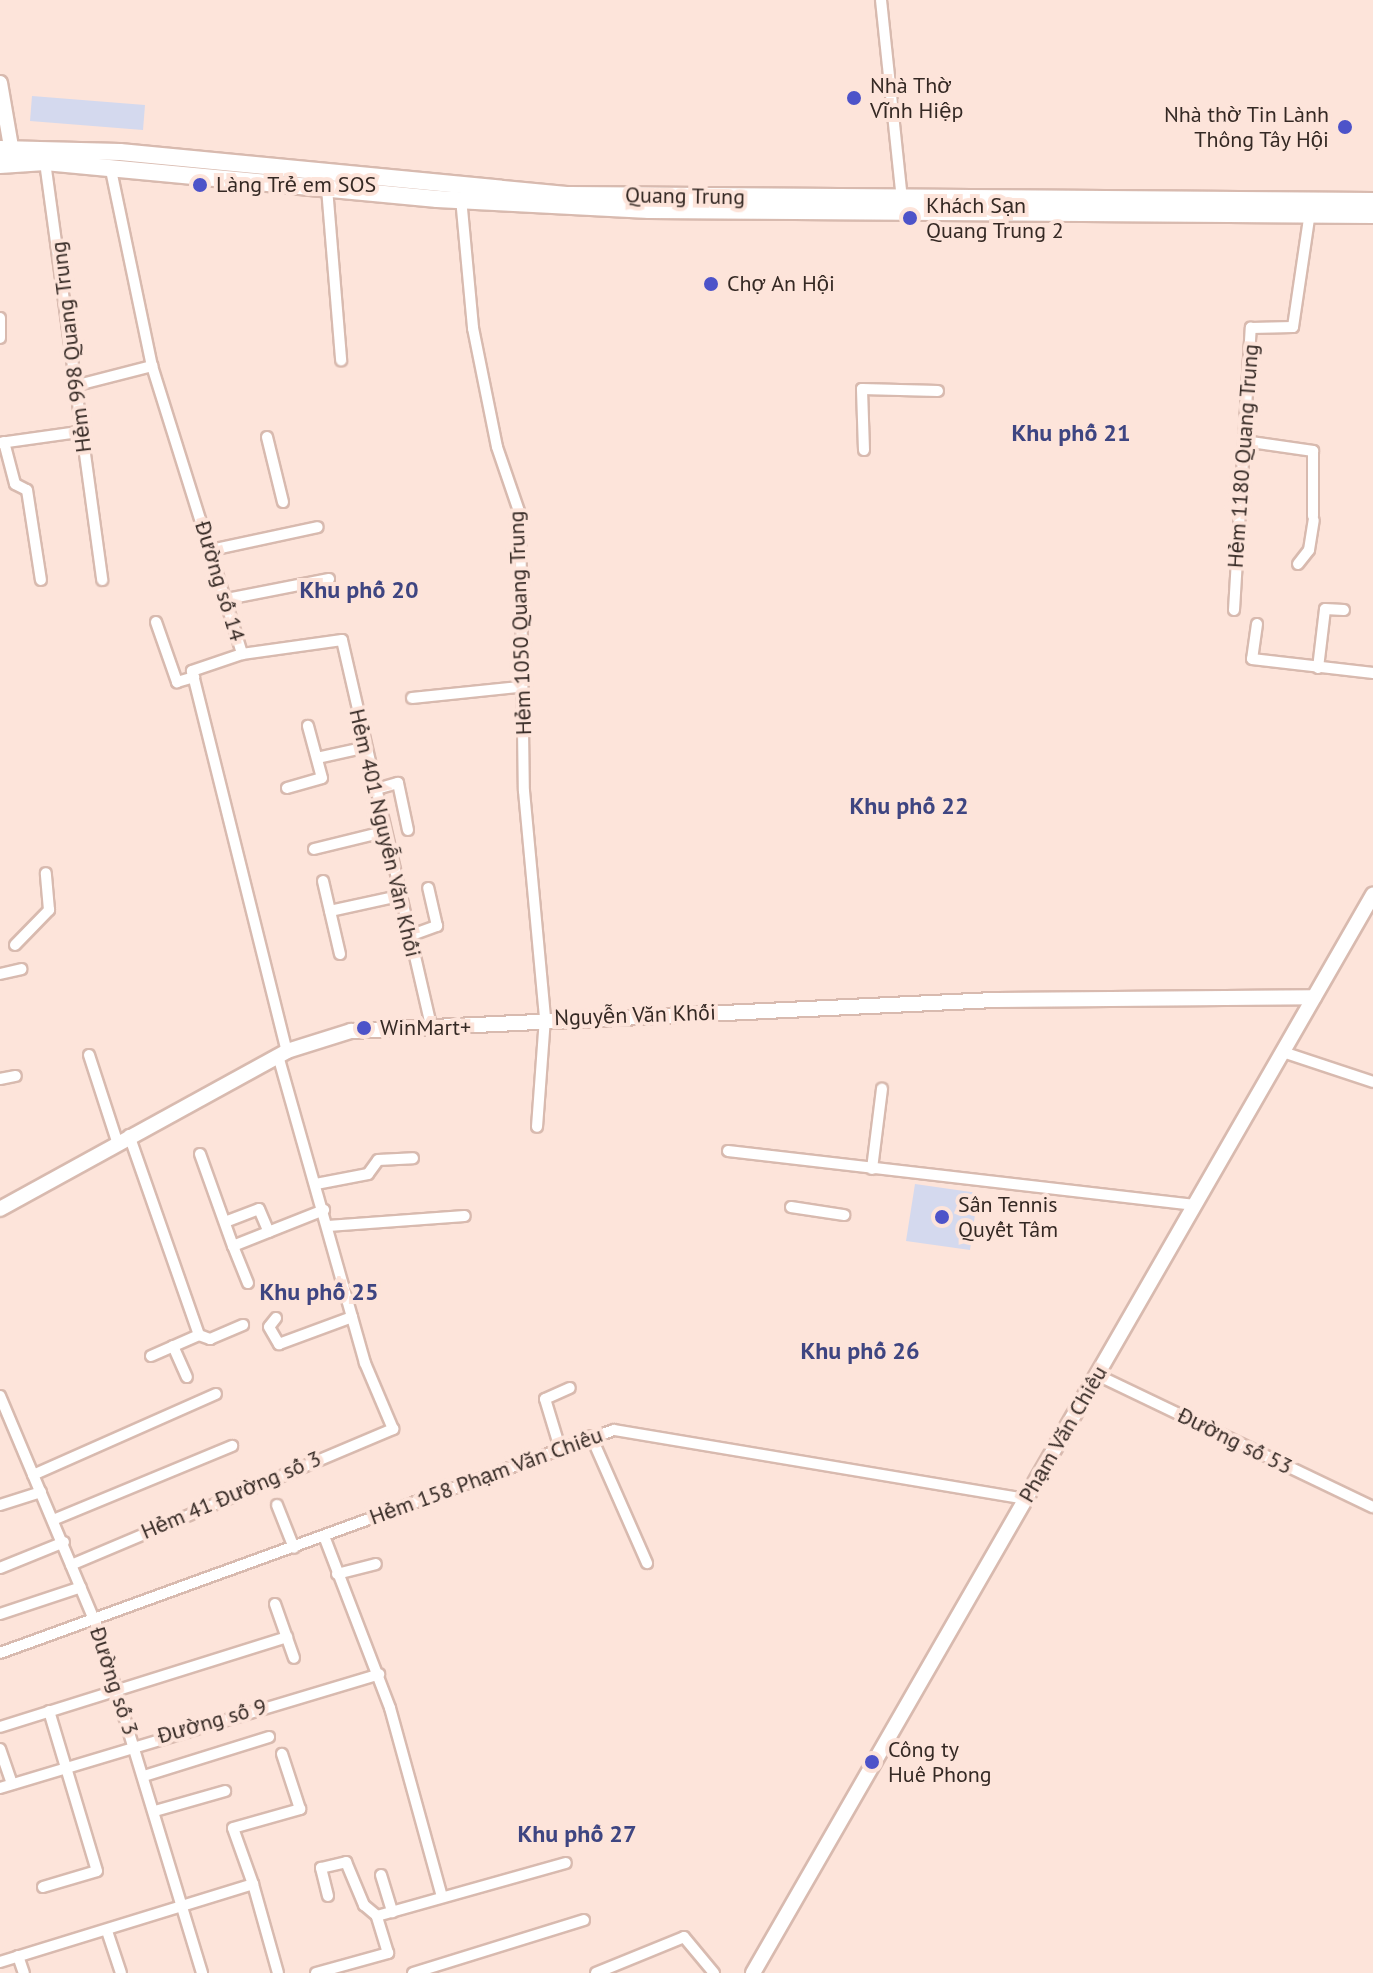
<!DOCTYPE html>
<html>
<head>
<meta charset="utf-8">
<style>
	body { margin:0 }
	#map { position:relative; width:1373px; height:1973px; overflow:hidden; background:#fde4da; font-family:"PT Sans",sans-serif }
	div>[style] { position:absolute }
	.green>* { inset:0; background:#d4d9ee }
	.roads { filter:drop-shadow(2px 0 #d8baaf) drop-shadow(-2px 0 #d8baaf) drop-shadow(0 2px #d8baaf) drop-shadow(0 -2px #d8baaf) }
	.street>* { height:10px; margin:-5px; padding:0 5px; transform-origin:5px; border-radius:5px; background:#fff }
	.secondary>* { height:14px; margin:-7px; padding:0 7px; transform-origin:7px; border-radius:7px; background:#fff }
	.primary>* { height:16px; margin:-8px; padding:0 8px; transform-origin:8px; border-radius:8px; background:#fff }
	.dots>* { width:22px; height:22px; translate:-50% -50%; box-sizing:border-box; border:4px solid #fde4da; border-radius:50% }
	span { translate:-50% -50%; white-space:nowrap; text-align:center; line-height:1.15; -webkit-text-stroke:8px #fde4da; paint-order:stroke }
	.poi-label { font-size:22px; color:#352924 }
	.left { translate:0 -50%; text-align:left }
	.right { translate:-100% -50%; text-align:right }
	.street-label { font-size:22px; color:#352924 }
	.neighbourhood-label { font-size:24px; color:#3e4581; font-weight:700 }
</style>
</head>
<body>
<div id="map">
	<div class="green">
		<i style="clip-path:polygon(32px 96px,145px 105px,143px 130px,30px 121px)"></i>
		<i style="clip-path:polygon(915px 1184px,978px 1193px,970px 1250px,906px 1241px)"></i>
	</div>
	<div class="roads">
		<div class="street">
			<i style="left:881px;top:0;width:201px;rotate:84deg"></i>
			<i style="left:45px;top:162px;width:422px;rotate:82.2deg"></i>
			<i style="left:111px;top:170px;width:200px;rotate:78.2deg"></i>
			<i style="left:152px;top:366px;width:302px;rotate:72.6deg"></i>
			<i style="left:242px;top:654px;width:53px;rotate:161.2deg"></i>
			<i style="left:192px;top:671px;width:392px;rotate:76deg"></i>
			<i style="left:327px;top:188px;width:173px;rotate:85.3deg"></i>
			<i style="left:461px;top:198px;width:131px;rotate:84.7deg"></i>
			<i style="left:473px;top:328px;width:121px;rotate:78.6deg"></i>
			<i style="left:497px;top:447px;width:71px;rotate:71.1deg"></i>
			<i style="left:520px;top:514px;width:277px;rotate:89.2deg"></i>
			<i style="left:524px;top:791px;width:228px;rotate:84.7deg"></i>
			<i style="left:545px;top:1018px;width:109px;rotate:94.2deg"></i>
			<i style="left:0;top:318px;width:20px;rotate:90deg"></i>
			<i style="left:74px;top:386px;width:81px;rotate:-14.4deg"></i>
			<i style="left:267px;top:437px;width:67px;rotate:76.2deg"></i>
			<i style="left:1244px;top:441px;width:70px;rotate:8.2deg"></i>
			<i style="left:1313px;top:451px;width:65px;rotate:90deg"></i>
			<i style="left:4px;top:442px;width:43px;rotate:75.3deg"></i>
			<i style="left:15px;top:484px;width:13px;rotate:27deg"></i>
			<i style="left:27px;top:490px;width:91px;rotate:81.2deg"></i>
			<i style="left:0;top:443px;width:79px;rotate:-8deg"></i>
			<i style="left:864px;top:450px;width:61px;rotate:-91.9deg"></i>
			<i style="left:862px;top:389px;width:76px;rotate:1.5deg"></i>
			<i style="left:211px;top:550px;width:109px;rotate:-12.1deg"></i>
			<i style="left:1298px;top:564px;width:18px;rotate:-52deg"></i>
			<i style="left:1309px;top:550px;width:30px;rotate:-81deg"></i>
			<i style="left:227px;top:599px;width:104px;rotate:-11.1deg"></i>
			<i style="left:1234px;top:610px;width:283px;rotate:-86.6deg"></i>
			<i style="left:1251px;top:328px;width:42px;rotate:-1.4deg"></i>
			<i style="left:1293px;top:327px;width:116px;rotate:-81.6deg"></i>
			<i style="left:156px;top:622px;width:64px;rotate:70.7deg"></i>
			<i style="left:177px;top:682px;width:18px;rotate:-16deg"></i>
			<i style="left:1257px;top:624px;width:35px;rotate:98deg"></i>
			<i style="left:1252px;top:659px;width:122px;rotate:6.6deg"></i>
			<i style="left:242px;top:654px;width:101px;rotate:-8deg"></i>
			<i style="left:342px;top:640px;width:396px;rotate:77deg"></i>
			<i style="left:1318px;top:668px;width:59px;rotate:-83.2deg"></i>
			<i style="left:1325px;top:609px;width:19px;rotate:3deg"></i>
			<i style="left:412px;top:698px;width:108px;rotate:-5.9deg"></i>
			<i style="left:317px;top:758px;width:46px;rotate:-12.5deg"></i>
			<i style="left:287px;top:788px;width:36px;rotate:-16deg"></i>
			<i style="left:322px;top:778px;width:54px;rotate:-105.1deg"></i>
			<i style="left:373px;top:790px;width:26px;rotate:-16deg"></i>
			<i style="left:398px;top:783px;width:48px;rotate:78deg"></i>
			<i style="left:314px;top:849px;width:71px;rotate:-13.8deg"></i>
			<i style="left:323px;top:881px;width:75px;rotate:76.9deg"></i>
			<i style="left:330px;top:911px;width:71px;rotate:-12.3deg"></i>
			<i style="left:409px;top:936px;width:30px;rotate:-20deg"></i>
			<i style="left:437px;top:926px;width:39px;rotate:-103deg"></i>
			<i style="left:15px;top:945px;width:49px;rotate:-45.8deg"></i>
			<i style="left:49px;top:910px;width:37px;rotate:-95deg"></i>
			<i style="left:0;top:974px;width:22px;rotate:-13deg"></i>
			<i style="left:1283px;top:1052px;width:95px;rotate:18.4deg"></i>
			<i style="left:89px;top:1055px;width:90px;rotate:72deg"></i>
			<i style="left:0;top:1079px;width:16px;rotate:-11deg"></i>
			<i style="left:129px;top:1135px;width:212px;rotate:70.7deg"></i>
			<i style="left:199px;top:1335px;width:12px;rotate:20deg"></i>
			<i style="left:210px;top:1339px;width:36px;rotate:-23deg"></i>
			<i style="left:728px;top:1151px;width:470px;rotate:6.6deg"></i>
			<i style="left:200px;top:1154px;width:98px;rotate:70.3deg"></i>
			<i style="left:233px;top:1246px;width:98px;rotate:-21.6deg"></i>
			<i style="left:872px;top:1169px;width:81px;rotate:-82.9deg"></i>
			<i style="left:316px;top:1184px;width:53px;rotate:-10.9deg"></i>
			<i style="left:368px;top:1174px;width:17px;rotate:-54deg"></i>
			<i style="left:378px;top:1160px;width:35px;rotate:-3deg"></i>
			<i style="left:791px;top:1207px;width:54px;rotate:8.6deg"></i>
			<i style="left:225px;top:1222px;width:36px;rotate:-21deg"></i>
			<i style="left:259px;top:1209px;width:25px;rotate:67deg"></i>
			<i style="left:328px;top:1226px;width:137px;rotate:-4.2deg"></i>
			<i style="left:233px;top:1246px;width:40px;rotate:68deg"></i>
			<i style="left:276px;top:1318px;width:11px;rotate:128deg"></i>
			<i style="left:269px;top:1327px;width:20px;rotate:60deg"></i>
			<i style="left:279px;top:1344px;width:78px;rotate:-20.3deg"></i>
			<i style="left:173px;top:1346px;width:34px;rotate:66deg"></i>
			<i style="left:151px;top:1356px;width:52px;rotate:-23.6deg"></i>
			<i style="left:1097px;top:1375px;width:306px;rotate:25.6deg"></i>
			<i style="left:0;top:1396px;width:247px;rotate:67.2deg"></i>
			<i style="left:96px;top:1624px;width:365px;rotate:73.1deg"></i>
			<i style="left:591px;top:1436px;width:139px;rotate:66.2deg"></i>
			<i style="left:559px;top:1445px;width:48px;rotate:-106.9deg"></i>
			<i style="left:545px;top:1399px;width:27px;rotate:-24deg"></i>
			<i style="left:33px;top:1475px;width:200px;rotate:-23.9deg"></i>
			<i style="left:0;top:1505px;width:43px;rotate:-17.6deg"></i>
			<i style="left:277px;top:1505px;width:46px;rotate:68.4deg"></i>
			<i style="left:53px;top:1520px;width:194px;rotate:-22.5deg"></i>
			<i style="left:324px;top:1536px;width:184px;rotate:69deg"></i>
			<i style="left:390px;top:1708px;width:196px;rotate:74.6deg"></i>
			<i style="left:71px;top:1565px;width:350px;rotate:-22.9deg"></i>
			<i style="left:393px;top:1429px;width:72px;rotate:-113deg"></i>
			<i style="left:365px;top:1363px;width:319px;rotate:-105.8deg"></i>
			<i style="left:0;top:1568px;width:69px;rotate:-22.1deg"></i>
			<i style="left:337px;top:1574px;width:40px;rotate:-14.4deg"></i>
			<i style="left:275px;top:1604px;width:57px;rotate:70.6deg"></i>
			<i style="left:0;top:1614px;width:85px;rotate:-18.4deg"></i>
			<i style="left:0;top:1653px;width:653px;rotate:-19.96deg"></i>
			<i style="left:614px;top:1430px;width:418px;rotate:9.5deg"></i>
			<i style="left:0;top:1727px;width:301px;rotate:-17.4deg"></i>
			<i style="left:0;top:1749px;width:37px;rotate:71deg"></i>
			<i style="left:144px;top:1776px;width:131px;rotate:-17.3deg"></i>
			<i style="left:0;top:1788px;width:396px;rotate:-16.7deg"></i>
			<i style="left:155px;top:1811px;width:73px;rotate:-15.9deg"></i>
			<i style="left:381px;top:1875px;width:39px;rotate:73deg"></i>
			<i style="left:253px;top:1884px;width:92px;rotate:74.3deg"></i>
			<i style="left:43px;top:1887px;width:56px;rotate:-16.5deg"></i>
			<i style="left:97px;top:1871px;width:167px;rotate:-106.7deg"></i>
			<i style="left:328px;top:1896px;width:29px;rotate:-104deg"></i>
			<i style="left:321px;top:1868px;width:26px;rotate:-13deg"></i>
			<i style="left:346px;top:1862px;width:47px;rotate:67.3deg"></i>
			<i style="left:364px;top:1905px;width:17px;rotate:40deg"></i>
			<i style="left:107px;top:1931px;width:44px;rotate:71.6deg"></i>
			<i style="left:18px;top:1956px;width:18px;rotate:71deg"></i>
			<i style="left:0;top:1962px;width:265px;rotate:-17.1deg"></i>
			<i style="left:253px;top:1884px;width:59px;rotate:-109.7deg"></i>
			<i style="left:233px;top:1828px;width:70px;rotate:-15.8deg"></i>
			<i style="left:300px;top:1809px;width:58px;rotate:-108.1deg"></i>
			<i style="left:316px;top:1973px;width:75px;rotate:-15.5deg"></i>
			<i style="left:388px;top:1953px;width:39px;rotate:-107deg"></i>
			<i style="left:377px;top:1916px;width:196px;rotate:-15.7deg"></i>
			<i style="left:413px;top:1973px;width:179px;rotate:-17.2deg"></i>
			<i style="left:596px;top:1973px;width:95px;rotate:-22.2deg"></i>
			<i style="left:684px;top:1937px;width:47px;rotate:50.2deg"></i>
		</div>
		<div class="secondary">
			<i style="left:0;top:83px;width:76px;rotate:80.2deg"></i>
			<i style="left:0;top:1209px;width:328px;rotate:-28.8deg"></i>
			<i style="left:287px;top:1051px;width:67px;rotate:-17.4deg"></i>
			<i style="left:351px;top:1031px;width:644px;rotate:-2.76deg"></i>
			<i style="left:994px;top:1000px;width:320px;rotate:-0.5deg"></i>
			<i style="left:753px;top:1973px;width:1244px;rotate:-60.1deg"></i>
		</div>
		<div class="primary">
			<i style="left:0;top:149px;width:120px;rotate:1.4deg"></i>
			<i style="left:120px;top:152px;width:451px;rotate:5.5deg"></i>
			<i style="left:569px;top:195px;width:804px;rotate:0.43deg"></i>
			<i style="left:0;top:165px;width:45px;rotate:-3.8deg"></i>
			<i style="left:45px;top:162px;width:394px;rotate:5.4deg"></i>
			<i style="left:437px;top:199px;width:212px;rotate:3deg"></i>
			<i style="left:649px;top:210px;width:724px;rotate:0.4deg"></i>
		</div>
	</div>
	<div class="dots">
		<i style="left:854px;top:98px;background:#4d53c9"></i>
		<i style="left:1345px;top:127px;background:#4d53c9"></i>
		<i style="left:200px;top:185px;background:#4d53c9"></i>
		<i style="left:910px;top:218px;background:#4d53c9"></i>
		<i style="left:711px;top:284px;background:#4d53c9"></i>
		<i style="left:364px;top:1028px;background:#4d53c9"></i>
		<i style="left:942px;top:1217px;background:#4d53c9"></i>
		<i style="left:872px;top:1762px;background:#4d53c9"></i>
	</div>
	<div class="poi-label">
		<span class="left" style="left:870px;top:98px">Nhà Thờ<br>Vĩnh Hiệp</span>
		<span class="right" style="left:1329px;top:127px">Nhà thờ Tin Lành<br>Thông Tây Hội</span>
		<span class="left" style="left:216px;top:185px">Làng Trẻ em SOS</span>
		<span class="left" style="left:926px;top:218px">Khách Sạn<br>Quang Trung 2</span>
		<span class="left" style="left:727px;top:284px">Chợ An Hội</span>
		<span class="left" style="left:380px;top:1028px">WinMart+</span>
		<span class="left" style="left:958px;top:1217px">Sân Tennis<br>Quyết Tâm</span>
		<span class="left" style="left:888px;top:1762px">Công ty<br>Huê Phong</span>
	</div>
	<div class="street-label">
		<span style="left:685px;top:196px;rotate:1deg">Quang Trung</span>
		<span style="left:71px;top:347px;rotate:-97deg">Hẻm 998 Quang Trung</span>
		<span style="left:1243px;top:456px;rotate:-86deg">Hẻm 1180 Quang Trung</span>
		<span style="left:220px;top:581px;rotate:73deg">Đường số 14</span>
		<span style="left:520px;top:623px;rotate:-92deg">Hẻm 1050 Quang Trung</span>
		<span style="left:385px;top:833px;rotate:77deg">Hẻm 401 Nguyễn Văn Khối</span>
		<span style="left:635px;top:1015px;rotate:-2deg">Nguyễn Văn Khối</span>
		<span style="left:1063px;top:1434px;rotate:-60deg">Phạm Văn Chiêu</span>
		<span style="left:1235px;top:1441px;rotate:26deg">Đường số 53</span>
		<span style="left:486px;top:1476px;rotate:-20deg">Hẻm 158 Phạm Văn Chiêu</span>
		<span style="left:231px;top:1495px;rotate:-23deg">Hẻm 41 Đường số 3</span>
		<span style="left:114px;top:1681px;rotate:72deg">Đường số 3</span>
		<span style="left:212px;top:1721px;rotate:-16deg">Đường số 9</span>
	</div>
	<div class="neighbourhood-label">
		<span style="left:1071px;top:433px">Khu phố 21</span>
		<span style="left:359px;top:590px">Khu phố 20</span>
		<span style="left:909px;top:806px">Khu phố 22</span>
		<span style="left:319px;top:1292px">Khu phố 25</span>
		<span style="left:860px;top:1351px">Khu phố 26</span>
		<span style="left:577px;top:1834px">Khu phố 27</span>
	</div>
</div>
</body>
</html>
